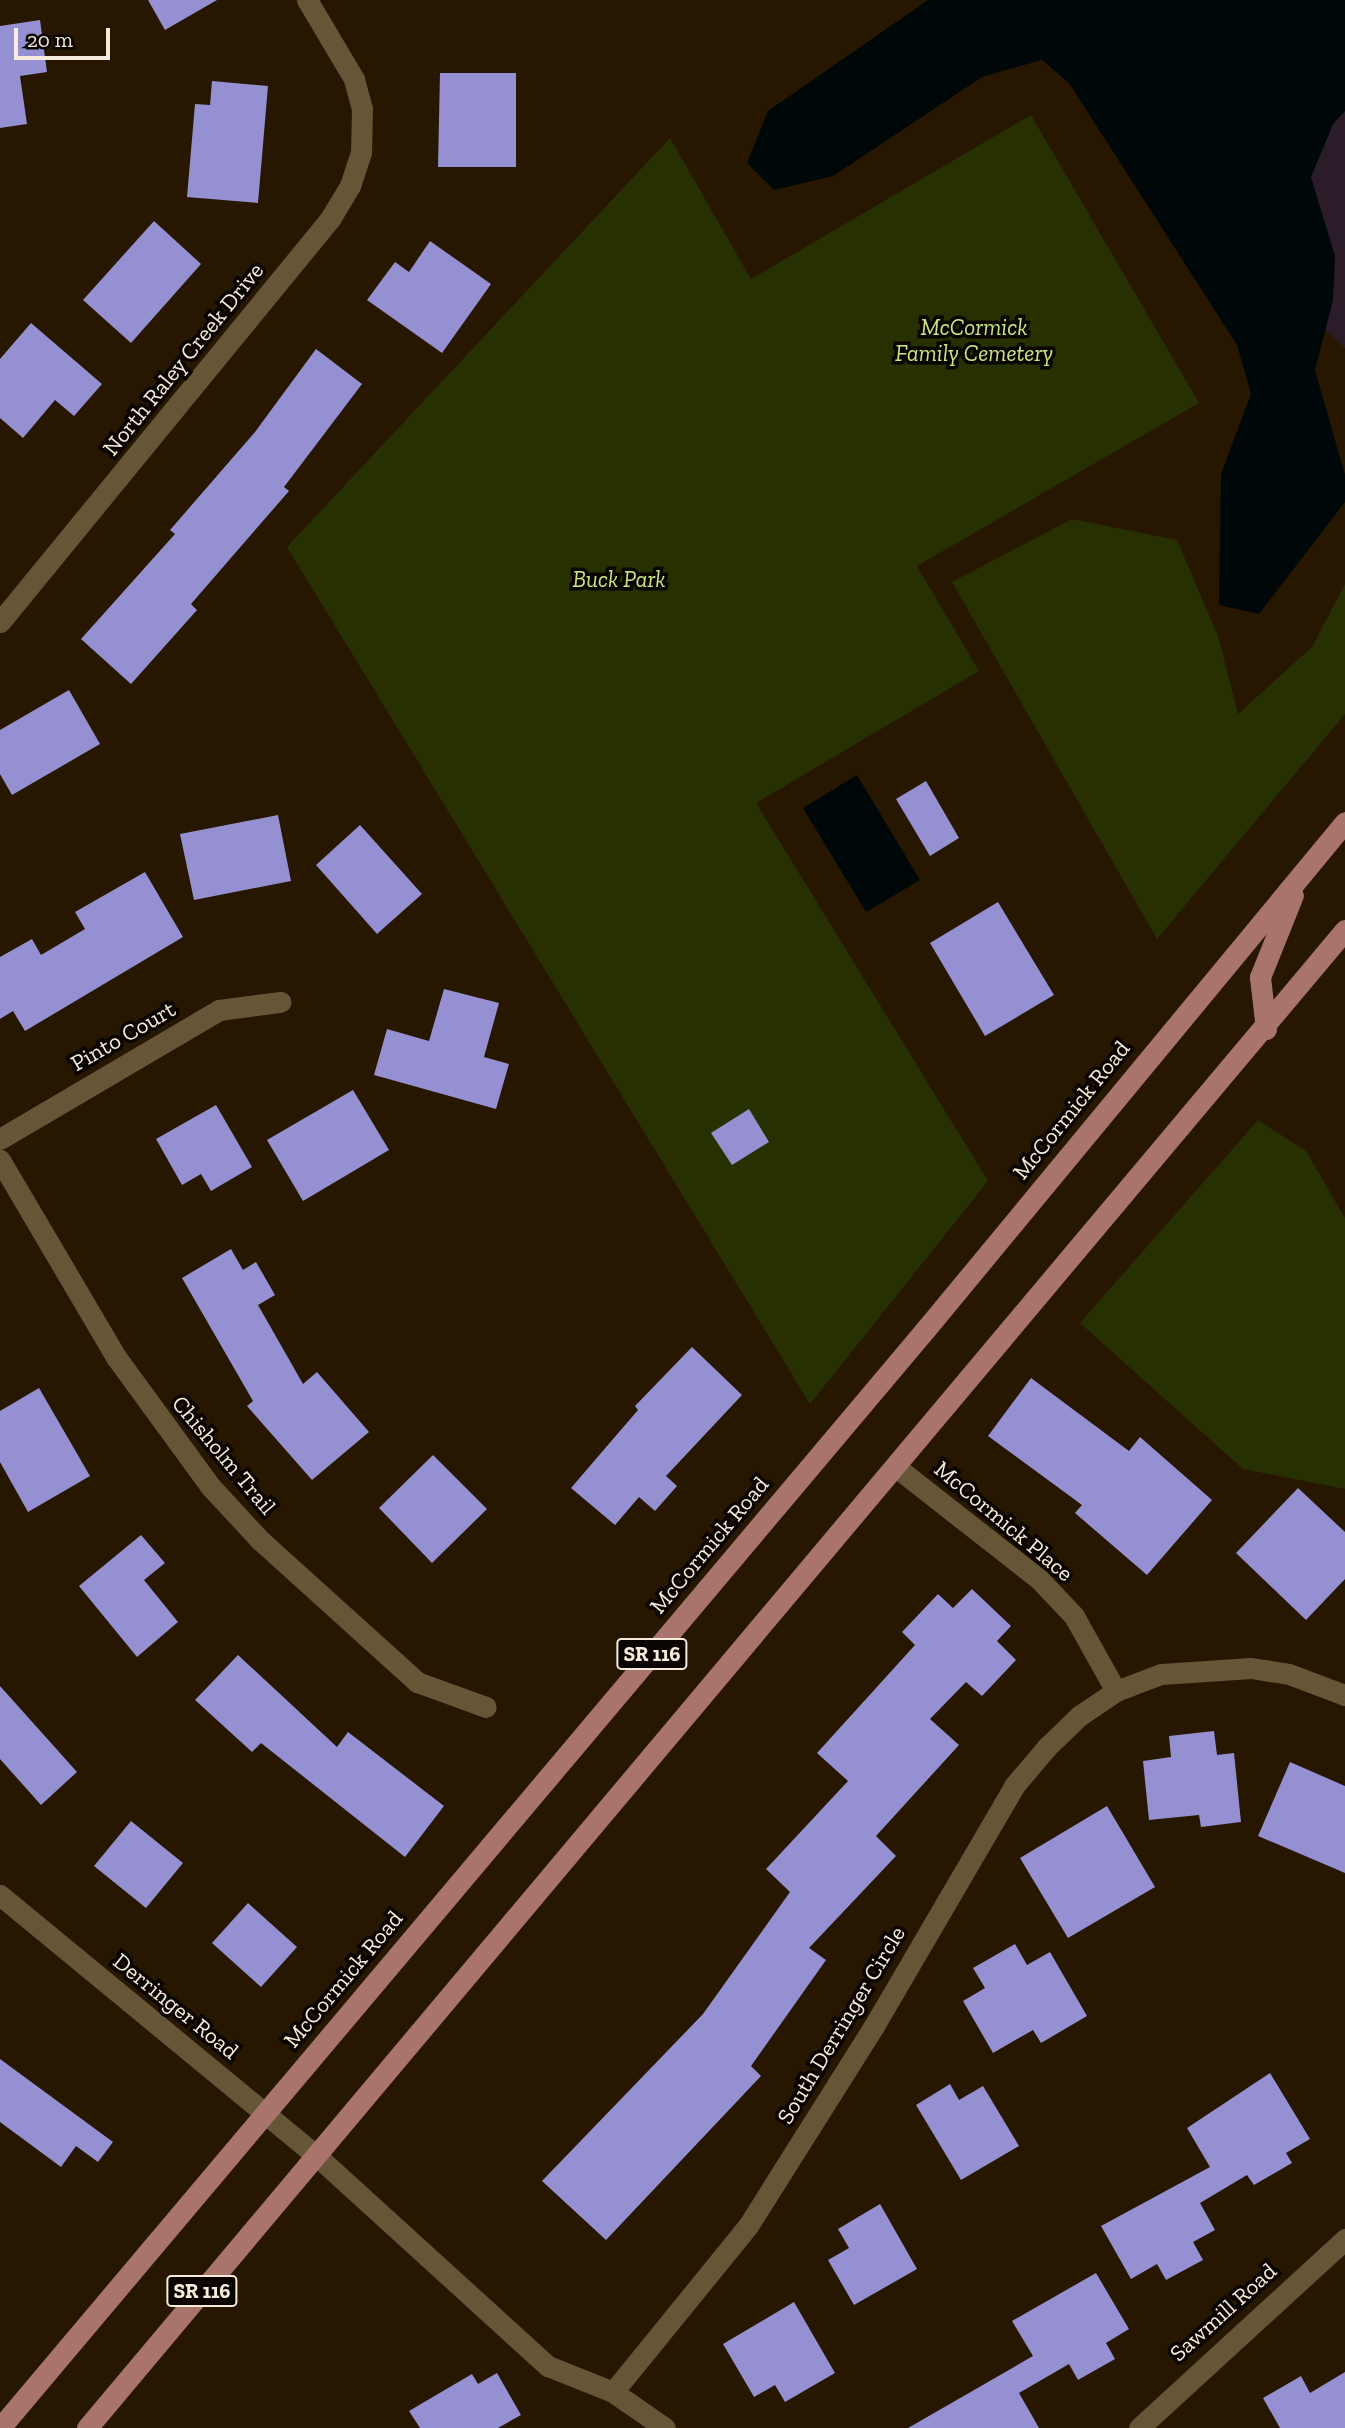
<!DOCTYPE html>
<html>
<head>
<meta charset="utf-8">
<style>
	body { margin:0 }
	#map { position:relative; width:1345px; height:2428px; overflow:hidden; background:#271700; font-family:"Zilla Slab",serif }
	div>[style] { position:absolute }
	.commercial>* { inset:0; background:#2a1d29 }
	.green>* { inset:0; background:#263000 }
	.water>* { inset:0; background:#000708 }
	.building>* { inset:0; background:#9490d1 }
	.street>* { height:21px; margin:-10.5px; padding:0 10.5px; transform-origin:10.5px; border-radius:10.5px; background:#675538 }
	.primary>* { height:21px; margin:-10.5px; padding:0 10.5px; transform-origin:10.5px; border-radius:10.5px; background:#a8746c }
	span { translate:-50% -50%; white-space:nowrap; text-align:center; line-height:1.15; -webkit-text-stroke:7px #0a0500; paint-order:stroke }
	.shield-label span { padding:2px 5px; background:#0a0500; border:2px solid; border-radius:5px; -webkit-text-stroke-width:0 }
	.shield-label { font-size:21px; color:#f7ecdc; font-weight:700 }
	.park-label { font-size:23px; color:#cae585; font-style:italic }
	.street-label { font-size:23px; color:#f7ecdc }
	.scale { position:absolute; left:14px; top:28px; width:96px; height:32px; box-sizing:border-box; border:4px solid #f7ecdc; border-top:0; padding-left:9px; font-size:21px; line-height:24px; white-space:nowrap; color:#f7ecdc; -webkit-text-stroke:5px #0a0500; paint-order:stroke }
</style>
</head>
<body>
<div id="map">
	<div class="commercial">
		<i style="clip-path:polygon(1345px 111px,1345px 348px,1325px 330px,1333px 300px,1310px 177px,1333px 124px)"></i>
	</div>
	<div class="green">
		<i style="clip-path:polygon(1031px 115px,1199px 403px,917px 566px,979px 671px,756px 803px,988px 1181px,810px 1404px,287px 547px,670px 138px,751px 279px)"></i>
		<i style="clip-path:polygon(1072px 519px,1177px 540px,1218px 636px,1238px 714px,1312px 647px,1345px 584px,1345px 714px,1157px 939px,952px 582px)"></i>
		<i style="clip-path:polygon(1258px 1120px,1306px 1151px,1345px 1218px,1345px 1489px,1243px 1469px,1080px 1323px)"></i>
	</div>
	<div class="water">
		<i style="clip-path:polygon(928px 0,1345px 0,1345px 111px,1333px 124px,1311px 177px,1335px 256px,1333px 300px,1315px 370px,1345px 475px,1345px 502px,1259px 614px,1219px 605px,1221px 474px,1251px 394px,1237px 345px,1069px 83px,1042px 60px,982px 77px,833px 176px,774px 190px,747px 163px,768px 111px)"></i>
		<i style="clip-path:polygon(857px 775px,920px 880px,866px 912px,803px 808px)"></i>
	</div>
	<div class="building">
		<i style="clip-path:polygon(148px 0,217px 0,165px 30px)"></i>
		<i style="clip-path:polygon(40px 20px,47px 72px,20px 76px,27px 124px,0 128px,0 26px)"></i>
		<i style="clip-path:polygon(440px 73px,516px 73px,516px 167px,438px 167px)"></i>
		<i style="clip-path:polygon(212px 81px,268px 86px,258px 203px,187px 197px,195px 104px,210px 105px)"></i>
		<i style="clip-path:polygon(154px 221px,201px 264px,131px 343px,83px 300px)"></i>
		<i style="clip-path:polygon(430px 241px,491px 284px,442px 353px,367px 300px,395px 262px,409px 272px)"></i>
		<i style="clip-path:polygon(31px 323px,102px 384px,74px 416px,55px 400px,23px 438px,0 418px,0 359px)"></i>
		<i style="clip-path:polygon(316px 349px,362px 384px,284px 487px,289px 491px,191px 604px,197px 610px,131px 684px,81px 639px,175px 534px,170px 530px,255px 432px)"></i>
		<i style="clip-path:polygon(69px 690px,100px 744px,12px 795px,0 774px,0 730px)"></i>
		<i style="clip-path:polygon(926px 781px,959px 838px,930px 856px,896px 799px)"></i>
		<i style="clip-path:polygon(278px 815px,291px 881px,194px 900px,180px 834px)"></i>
		<i style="clip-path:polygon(360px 825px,422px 894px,377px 934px,316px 865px)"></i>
		<i style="clip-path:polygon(145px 872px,183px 937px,25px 1031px,13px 1011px,0 1019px,0 957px,32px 939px,41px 955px,85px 929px,75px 912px)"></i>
		<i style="clip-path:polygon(998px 902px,1054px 995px,985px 1036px,930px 943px)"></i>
		<i style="clip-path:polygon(444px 989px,499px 1003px,484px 1057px,509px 1064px,496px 1109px,374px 1075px,387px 1029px,429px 1041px)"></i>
		<i style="clip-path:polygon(353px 1090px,389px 1150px,303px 1201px,267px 1140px)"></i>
		<i style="clip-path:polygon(216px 1105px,252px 1167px,211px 1191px,201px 1174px,182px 1185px,156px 1139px)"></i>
		<i style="clip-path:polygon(749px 1109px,769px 1142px,732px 1165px,711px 1133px)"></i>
		<i style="clip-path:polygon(231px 1249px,243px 1270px,256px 1262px,275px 1295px,258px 1305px,303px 1384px,317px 1372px,369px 1432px,312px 1480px,247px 1406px,253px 1401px,182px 1278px)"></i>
		<i style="clip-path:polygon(692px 1347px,742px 1395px,666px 1476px,677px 1486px,655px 1511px,639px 1497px,615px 1525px,571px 1488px,638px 1410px,635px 1406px)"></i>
		<i style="clip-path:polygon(1031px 1378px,1129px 1451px,1140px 1437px,1212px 1500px,1147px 1575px,1075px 1513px,1082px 1505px,988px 1436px)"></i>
		<i style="clip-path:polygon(39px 1388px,90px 1476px,28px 1512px,0 1462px,0 1411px)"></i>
		<i style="clip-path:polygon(433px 1455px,487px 1509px,432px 1563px,379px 1508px)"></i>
		<i style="clip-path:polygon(1298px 1488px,1345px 1532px,1345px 1579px,1306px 1620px,1236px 1553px)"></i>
		<i style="clip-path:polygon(141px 1535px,165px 1563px,144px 1580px,178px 1622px,137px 1657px,79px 1586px)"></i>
		<i style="clip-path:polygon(972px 1589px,1011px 1626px,997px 1641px,1016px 1660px,982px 1696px,966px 1682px,930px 1719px,959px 1745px,876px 1836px,896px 1856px,809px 1948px,826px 1960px,751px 2066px,761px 2076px,606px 2240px,542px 2181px,703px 2014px,790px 1892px,766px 1869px,848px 1781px,817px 1753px,915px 1645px,902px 1632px,938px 1594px,953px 1608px)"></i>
		<i style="clip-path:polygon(238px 1655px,337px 1747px,348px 1732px,444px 1806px,405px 1857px,261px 1743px,252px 1752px,195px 1700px)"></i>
		<i style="clip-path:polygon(0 1686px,77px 1772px,41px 1805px,0 1759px)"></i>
		<i style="clip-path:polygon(1214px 1731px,1217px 1755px,1234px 1753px,1241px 1822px,1201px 1827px,1199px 1815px,1149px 1820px,1143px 1761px,1171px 1757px,1169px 1736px)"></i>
		<i style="clip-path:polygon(1290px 1762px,1345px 1786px,1345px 1873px,1258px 1836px)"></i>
		<i style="clip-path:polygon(1107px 1806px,1155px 1887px,1068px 1938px,1020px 1858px)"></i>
		<i style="clip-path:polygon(131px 1821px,183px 1863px,146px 1908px,94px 1866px)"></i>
		<i style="clip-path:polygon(248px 1903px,297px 1947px,261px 1987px,212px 1943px)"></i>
		<i style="clip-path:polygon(1015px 1944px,1027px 1965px,1050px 1952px,1087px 2016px,1041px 2043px,1033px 2030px,993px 2053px,963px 2001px,985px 1988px,973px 1968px)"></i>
		<i style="clip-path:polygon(0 2059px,113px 2142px,98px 2162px,76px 2146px,61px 2167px,0 2122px)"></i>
		<i style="clip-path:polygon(1270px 2073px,1310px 2139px,1286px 2153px,1292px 2163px,1254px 2185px,1247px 2175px,1200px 2203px,1215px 2230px,1193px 2242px,1203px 2260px,1166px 2280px,1157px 2264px,1131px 2279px,1101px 2226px,1210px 2167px,1187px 2128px)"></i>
		<i style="clip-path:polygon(950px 2084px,959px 2100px,983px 2086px,1019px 2146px,961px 2180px,916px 2105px)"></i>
		<i style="clip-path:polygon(880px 2204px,917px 2269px,854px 2305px,828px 2260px,849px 2248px,838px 2229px)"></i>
		<i style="clip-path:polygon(1096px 2273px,1129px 2329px,1106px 2343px,1115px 2359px,1078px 2380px,1069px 2364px,1019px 2393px,1039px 2428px,908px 2428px,1033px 2356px,1012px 2321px)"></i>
		<i style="clip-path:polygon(794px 2302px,835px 2373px,785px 2402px,775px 2385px,754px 2397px,723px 2344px)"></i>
		<i style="clip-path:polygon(1345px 2372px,1345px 2428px,1280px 2428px,1263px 2398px,1301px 2376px,1310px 2393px)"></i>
		<i style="clip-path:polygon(497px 2373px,521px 2415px,498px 2428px,420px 2428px,409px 2411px,472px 2374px,478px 2384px)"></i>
	</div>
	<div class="street">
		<i style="left:0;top:622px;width:521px;rotate:-50.69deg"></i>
		<i style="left:330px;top:219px;width:39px;rotate:-59deg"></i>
		<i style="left:350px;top:186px;width:35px;rotate:-72deg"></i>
		<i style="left:361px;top:153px;width:44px;rotate:-88.7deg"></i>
		<i style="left:362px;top:109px;width:31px;rotate:-105deg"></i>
		<i style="left:354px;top:79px;width:92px;rotate:-120.7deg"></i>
		<i style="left:0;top:1139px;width:254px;rotate:-30.5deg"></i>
		<i style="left:219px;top:1010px;width:62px;rotate:-7.5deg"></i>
		<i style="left:0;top:1160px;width:229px;rotate:59.5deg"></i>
		<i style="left:116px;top:1357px;width:160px;rotate:53.9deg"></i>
		<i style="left:210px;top:1486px;width:74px;rotate:47.2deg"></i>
		<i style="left:260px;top:1540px;width:212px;rotate:42.1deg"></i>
		<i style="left:417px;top:1682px;width:73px;rotate:19.9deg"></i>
		<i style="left:896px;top:1467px;width:182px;rotate:38.1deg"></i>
		<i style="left:1039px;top:1579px;width:51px;rotate:46.6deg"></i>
		<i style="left:1074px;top:1616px;width:86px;rotate:60.8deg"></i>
		<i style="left:0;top:1895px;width:412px;rotate:39.5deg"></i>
		<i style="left:318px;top:2157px;width:311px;rotate:42.3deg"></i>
		<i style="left:548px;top:2366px;width:70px;rotate:21.8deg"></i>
		<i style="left:613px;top:2392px;width:63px;rotate:34.7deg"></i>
		<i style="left:613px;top:2392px;width:214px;rotate:-50.9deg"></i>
		<i style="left:748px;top:2226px;width:236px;rotate:-57.8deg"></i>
		<i style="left:874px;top:2026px;width:278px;rotate:-59.7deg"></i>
		<i style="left:1014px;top:1786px;width:51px;rotate:-49.8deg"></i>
		<i style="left:1047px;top:1747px;width:45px;rotate:-44.1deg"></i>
		<i style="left:1079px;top:1716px;width:45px;rotate:-34deg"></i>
		<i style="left:1116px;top:1691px;width:48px;rotate:-20.7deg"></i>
		<i style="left:1161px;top:1674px;width:90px;rotate:-3.8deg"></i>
		<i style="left:1251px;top:1668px;width:38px;rotate:9deg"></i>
		<i style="left:1289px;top:1674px;width:60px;rotate:20.6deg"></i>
		<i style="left:1139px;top:2428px;width:280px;rotate:-42.5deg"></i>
	</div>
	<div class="primary">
		<i style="left:1266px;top:1029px;width:52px;rotate:-96.6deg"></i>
		<i style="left:1260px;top:977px;width:88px;rotate:-68.1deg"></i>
		<i style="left:0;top:2428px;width:1436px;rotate:-49.89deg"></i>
		<i style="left:925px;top:1330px;width:659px;rotate:-50.42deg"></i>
		<i style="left:87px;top:2428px;width:1956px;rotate:-49.98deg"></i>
	</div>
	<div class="shield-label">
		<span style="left:652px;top:1654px">SR 116</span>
		<span style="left:202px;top:2291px">SR 116</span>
	</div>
	<div class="park-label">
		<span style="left:974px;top:340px">McCormick<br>Family Cemetery</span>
		<span style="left:619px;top:579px">Buck Park</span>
	</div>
	<div class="street-label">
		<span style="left:183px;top:359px;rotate:-51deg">North Raley Creek Drive</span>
		<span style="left:123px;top:1036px;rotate:-30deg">Pinto Court</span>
		<span style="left:1071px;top:1110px;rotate:-51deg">McCormick Road</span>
		<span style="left:224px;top:1455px;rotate:50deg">Chisholm Trail</span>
		<span style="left:1004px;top:1521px;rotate:40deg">McCormick Place</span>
		<span style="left:709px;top:1545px;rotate:-50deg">McCormick Road</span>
		<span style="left:343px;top:1979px;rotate:-50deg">McCormick Road</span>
		<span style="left:176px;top:2006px;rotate:39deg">Derringer Road</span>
		<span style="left:841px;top:2025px;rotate:-59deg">South Derringer Circle</span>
		<span style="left:1223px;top:2312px;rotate:-42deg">Sawmill Road</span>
	</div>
	<div class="scale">20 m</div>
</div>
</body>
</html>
